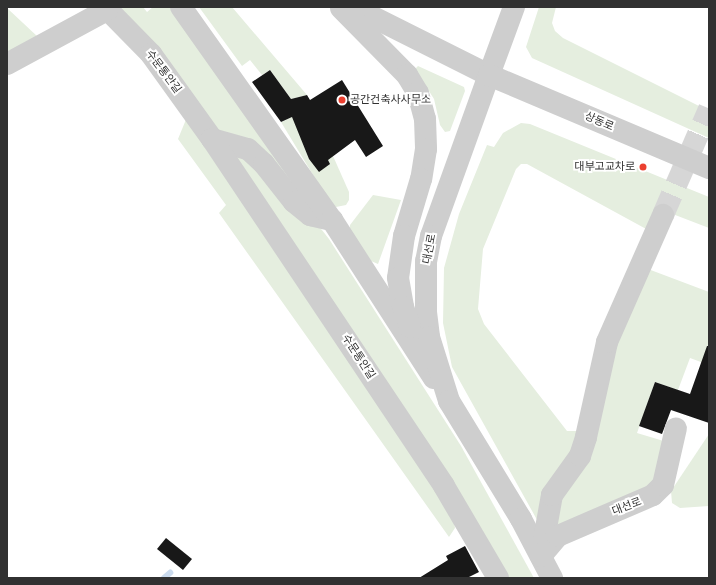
<!DOCTYPE html>
<html>
<head>
<meta charset="utf-8">
<style>
	body { margin:0 }
	#map { position:relative; width:716px; height:585px; overflow:hidden; background:#fff; font-family:"Roboto Condensed","Noto Sans KR",sans-serif }
	div>[style] { position:absolute }
	.green>* { inset:0; background:#e5eedf }
	.stream>* { height:5.5px; margin:-2.75px; padding:0 2.75px; transform-origin:2.75px; border-radius:2.75px; background:#cbdbee }
	.building>* { inset:0; background:#181818 }
	.minor-tunnel>* { height:22px; margin-top:-11px; transform-origin:0; background:repeating-linear-gradient(90deg,#d6d6d6 0 22px,transparent 0 33px) }
	.minor>* { height:22px; margin:-11px; padding:0 11px; transform-origin:11px; border-radius:11px; background:#cecece }
	.dots>* { width:11px; height:11px; translate:-50% -50%; box-sizing:border-box; border:2px solid #fff; border-radius:50% }
	span { translate:-50% -50%; white-space:nowrap; text-align:center; line-height:1.15; -webkit-text-stroke:4px #fff; paint-order:stroke }
	.street-label { font-size:11px; color:#313131 }
	.poi-label { font-size:11px; color:#313131 }
	.left { translate:0 -50%; text-align:left }
	.right { translate:-100% -50%; text-align:right }
	.frame { position:absolute; inset:0; border:8px solid #313131; pointer-events:none }
</style>
</head>
<body>
<div id="map">
	<div class="green">
		<i style="clip-path:polygon(113px 7px,143px 7px,147px 12px,153px 7px,172px 7px,299px 192px,216px 129px)"></i>
		<i style="clip-path:polygon(199px 7px,232px 7px,307px 95px,291px 99px,270px 70px,262px 75px,250px 60px,242px 66px)"></i>
		<i style="clip-path:polygon(539px 7px,556px 7px,552px 23px,555px 31px,563px 38px,709px 111px,709px 138px,532px 58px,526px 47px)"></i>
		<i style="clip-path:polygon(7px 8px,38px 37px,7px 54px)"></i>
		<i style="clip-path:polygon(418px 66px,464px 87px,465px 91px,450px 131px,445px 132px,440px 125px,434px 99px,415px 69px)"></i>
		<i style="clip-path:polygon(187px 117px,453px 514px,455px 528px,449px 537px,219px 213px,226px 205px,178px 139px)"></i>
		<i style="clip-path:polygon(292px 117px,333px 156px,349px 192px,349px 200px,346px 205px,336px 207px,330px 203px,281px 122px)"></i>
		<i style="clip-path:polygon(521px 123px,530px 124px,709px 197px,709px 228px,670px 213px,648px 230px,527px 164px,521px 164px,516px 169px,483px 249px,478px 309px,484px 324px,567px 431px,576px 431px,581px 427px,541px 527px,452px 367px,443px 323px,444px 268px,459px 214px,487px 145px,494px 147px,503px 133px)"></i>
		<i style="clip-path:polygon(235px 149px,318px 225px,329px 239px,461px 446px,534px 578px,503px 578px,230px 152px)"></i>
		<i style="clip-path:polygon(373px 195px,401px 200px,378px 264px,371px 261px,350px 230px,350px 225px)"></i>
		<i style="clip-path:polygon(648px 269px,709px 292px,709px 365px,690px 358px,678px 390px,655px 382px,637px 433px,667px 442px,660px 481px,558px 532px,553px 513px,614px 342px)"></i>
		<i style="clip-path:polygon(709px 434px,709px 506px,680px 508px,672px 503px,671px 491px)"></i>
	</div>
	<div class="stream">
		<i style="left:164px;top:578px;width:8px;rotate:-40deg"></i>
	</div>
	<div class="building">
		<i style="clip-path:polygon(270px 70px,291px 99px,307px 95px,310px 100px,342px 80px,383px 146px,366px 157px,355px 140px,328px 160px,330px 164px,319px 172px,309px 159px,292px 117px,281px 122px,252px 82px)"></i>
		<i style="clip-path:polygon(707px 346px,709px 346px,709px 423px,671px 410px,662px 434px,639px 426px,655px 382px,690px 394px)"></i>
		<i style="clip-path:polygon(166px 538px,192px 559px,183px 570px,157px 549px)"></i>
		<i style="clip-path:polygon(465px 546px,479px 572px,467px 578px,419px 578px,448px 560px,446px 556px)"></i>
	</div>
	<div class="minor-tunnel">
		<i style="left:663px;top:215px;width:116px;rotate:-66.5deg"></i>
	</div>
	<div class="minor">
		<i style="left:105px;top:7px;width:66px;rotate:45.6deg"></i>
		<i style="left:151px;top:54px;width:105px;rotate:54.3deg"></i>
		<i style="left:212px;top:139px;width:37px;rotate:16deg"></i>
		<i style="left:248px;top:149px;width:22px;rotate:43deg"></i>
		<i style="left:264px;top:164px;width:48px;rotate:51.7deg"></i>
		<i style="left:294px;top:202px;width:21px;rotate:39deg"></i>
		<i style="left:310px;top:215px;width:23px;rotate:13deg"></i>
		<i style="left:181px;top:7px;width:261px;rotate:54.7deg"></i>
		<i style="left:332px;top:220px;width:188px;rotate:57.2deg"></i>
		<i style="left:353px;top:7px;width:152px;rotate:26.6deg"></i>
		<i style="left:489px;top:75px;width:171px;rotate:109.8deg"></i>
		<i style="left:431px;top:236px;width:25px;rotate:101deg"></i>
		<i style="left:426px;top:261px;width:51px;rotate:90deg"></i>
		<i style="left:426px;top:312px;width:25px;rotate:83deg"></i>
		<i style="left:429px;top:337px;width:67px;rotate:72.6deg"></i>
		<i style="left:449px;top:401px;width:138px;rotate:58.6deg"></i>
		<i style="left:521px;top:519px;width:67px;rotate:62.3deg"></i>
		<i style="left:514px;top:7px;width:72px;rotate:110.2deg"></i>
		<i style="left:489px;top:75px;width:239px;rotate:22.9deg"></i>
		<i style="left:341px;top:8px;width:94px;rotate:45.4deg"></i>
		<i style="left:407px;top:75px;width:21px;rotate:59deg"></i>
		<i style="left:418px;top:93px;width:27px;rotate:75deg"></i>
		<i style="left:425px;top:119px;width:30px;rotate:88deg"></i>
		<i style="left:426px;top:149px;width:30px;rotate:99deg"></i>
		<i style="left:421px;top:179px;width:59px;rotate:106.6deg"></i>
		<i style="left:404px;top:236px;width:42px;rotate:98.1deg"></i>
		<i style="left:398px;top:278px;width:29px;rotate:80deg"></i>
		<i style="left:403px;top:307px;width:21px;rotate:71deg"></i>
		<i style="left:7px;top:64px;width:114px;rotate:-28.4deg"></i>
		<i style="left:212px;top:139px;width:417px;rotate:56.2deg"></i>
		<i style="left:444px;top:486px;width:107px;rotate:59.6deg"></i>
		<i style="left:541px;top:556px;width:62px;rotate:-79.8deg"></i>
		<i style="left:552px;top:495px;width:48px;rotate:-54.3deg"></i>
		<i style="left:580px;top:456px;width:20px;rotate:-72deg"></i>
		<i style="left:586px;top:437px;width:97px;rotate:-77.5deg"></i>
		<i style="left:607px;top:342px;width:139px;rotate:-66.2deg"></i>
		<i style="left:541px;top:556px;width:26px;rotate:-50deg"></i>
		<i style="left:558px;top:536px;width:103px;rotate:-23.3deg"></i>
		<i style="left:653px;top:495px;width:14px;rotate:-45deg"></i>
		<i style="left:663px;top:485px;width:58px;rotate:-77.2deg"></i>
	</div>
	<div class="dots">
		<i style="left:342px;top:100px;background:#eb4030"></i>
		<i style="left:643px;top:167px;background:#eb4030"></i>
	</div>
	<div class="street-label">
		<span style="left:163px;top:72px;rotate:53deg">수문통안길</span>
		<span style="left:599px;top:122px;rotate:23deg">상동로</span>
		<span style="left:430px;top:249px;rotate:-79deg">대선로</span>
		<span style="left:358px;top:357px;rotate:57deg">수문통안길</span>
		<span style="left:627px;top:507px;rotate:-21deg">대선로</span>
	</div>
	<div class="poi-label">
		<span class="left" style="left:350px;top:100px">공간건축사사무소</span>
		<span class="right" style="left:635px;top:167px">대부고교차로</span>
	</div>
	<div class="frame"></div>
</div>
</body>
</html>
